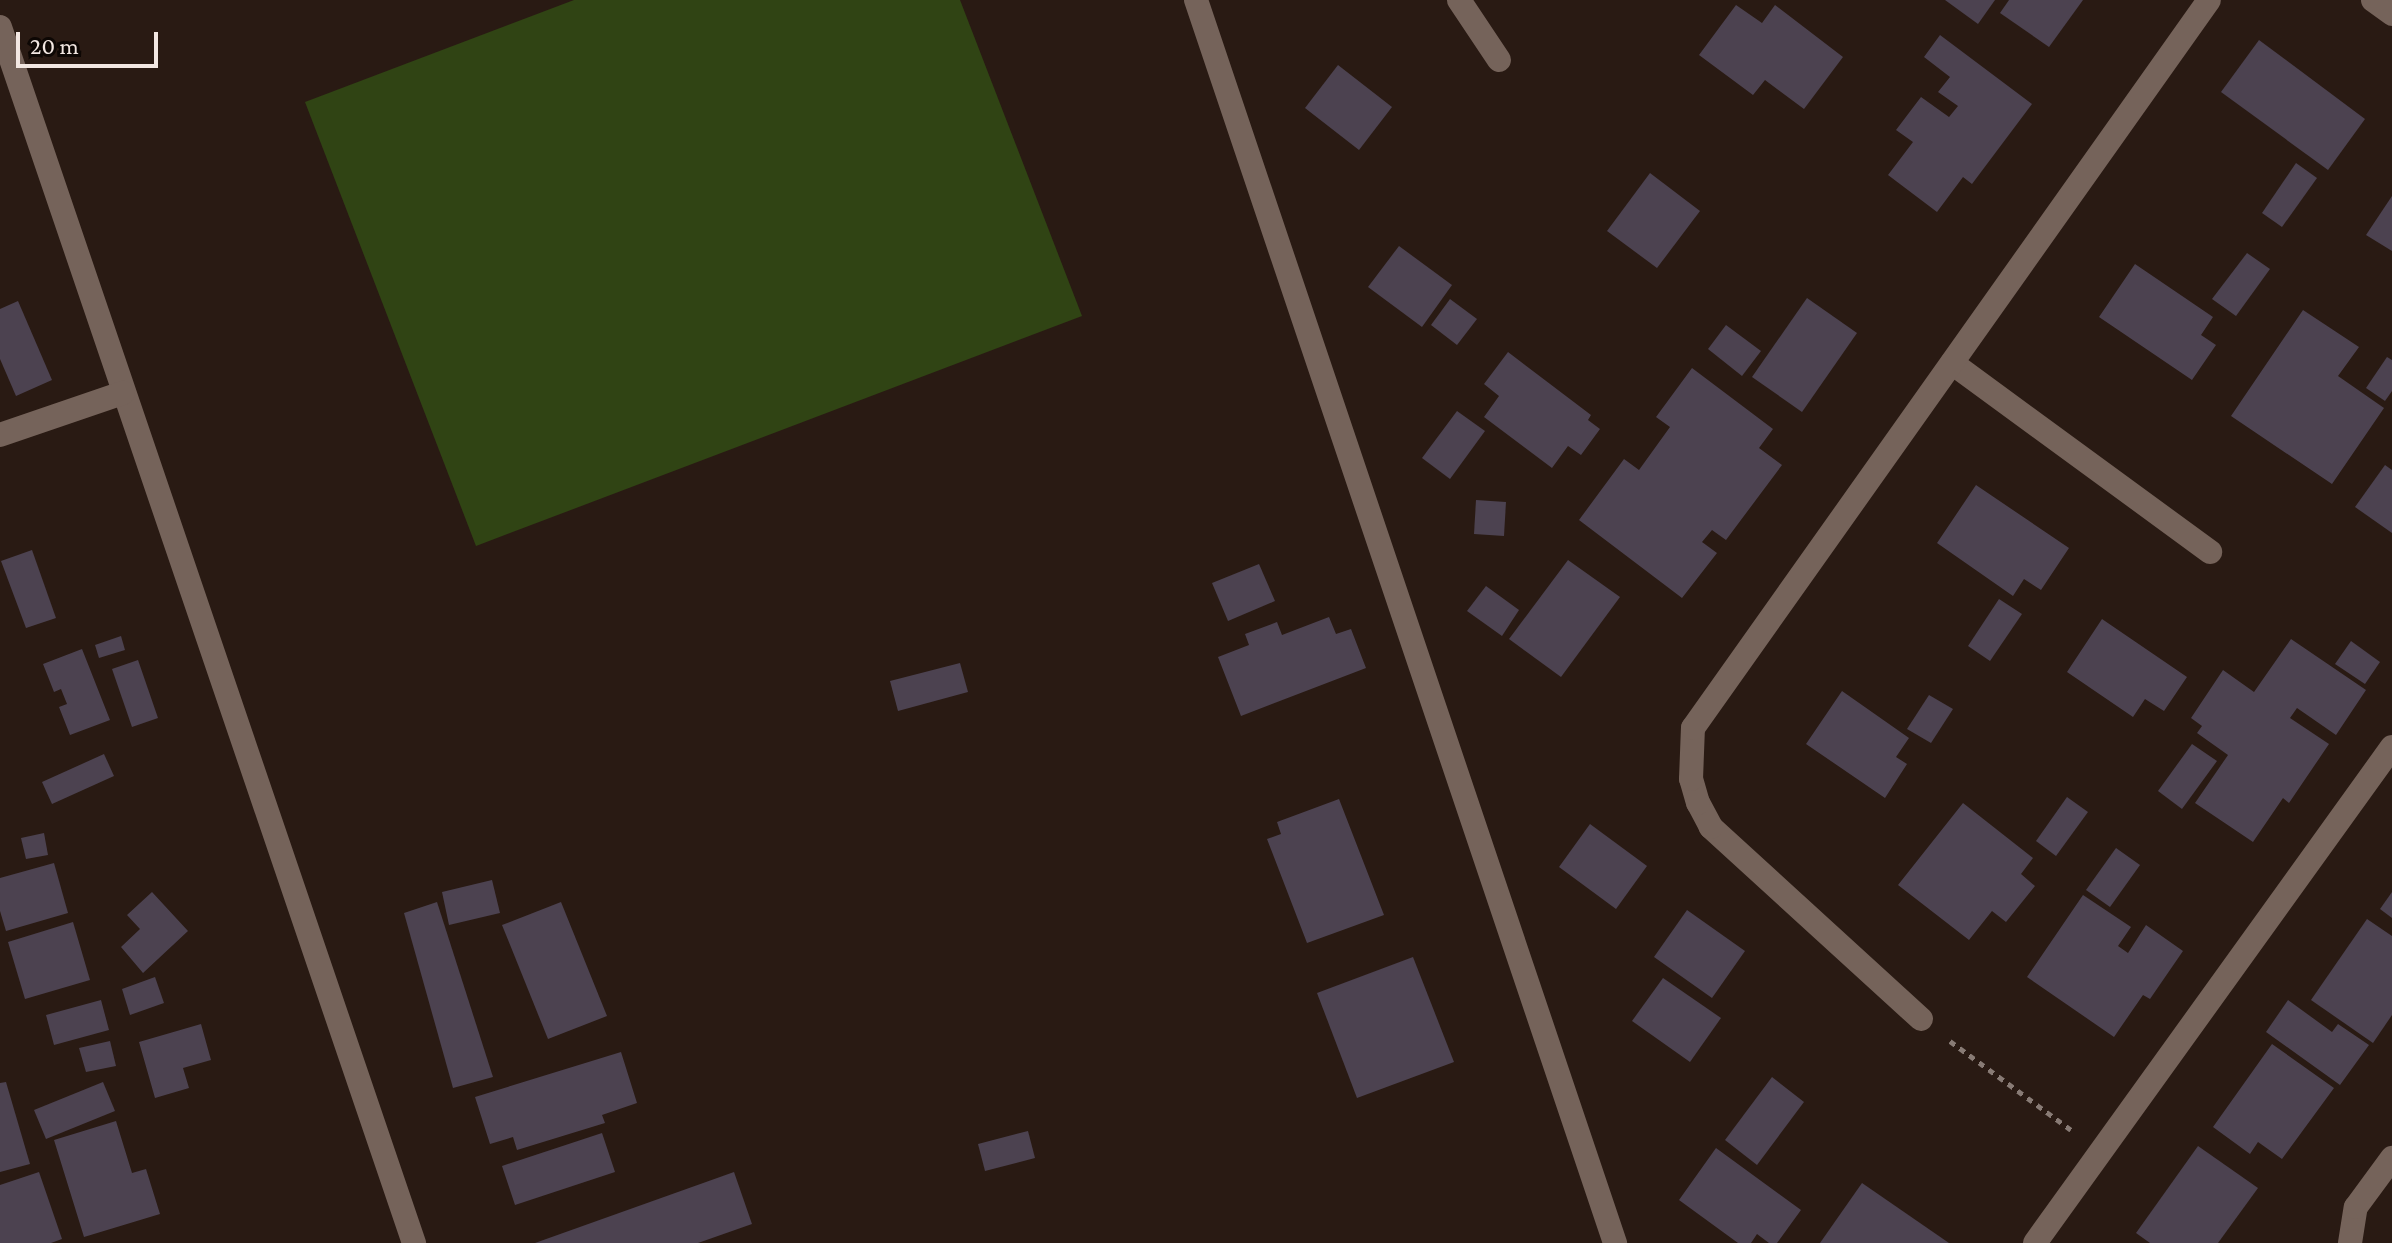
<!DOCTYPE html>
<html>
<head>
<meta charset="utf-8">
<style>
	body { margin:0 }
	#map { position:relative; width:2392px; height:1243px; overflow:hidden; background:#291a13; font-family:"Crimson Pro",serif }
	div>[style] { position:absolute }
	.green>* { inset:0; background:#304414 }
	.building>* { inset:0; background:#4c4250 }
	.path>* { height:5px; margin-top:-2.5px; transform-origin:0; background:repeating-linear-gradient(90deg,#887b75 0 6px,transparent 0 12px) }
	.minor>* { height:24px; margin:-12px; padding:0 12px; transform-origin:12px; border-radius:12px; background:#75635a }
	span { translate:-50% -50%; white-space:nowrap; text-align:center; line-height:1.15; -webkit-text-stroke:6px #0d0704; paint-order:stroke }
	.scale { position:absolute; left:16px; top:32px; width:142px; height:36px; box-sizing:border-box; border:4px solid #f2e7e2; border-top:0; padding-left:10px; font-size:24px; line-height:28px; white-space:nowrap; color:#f2e7e2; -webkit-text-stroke:6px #0d0704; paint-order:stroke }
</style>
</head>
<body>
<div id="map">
	<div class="green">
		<i style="clip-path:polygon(574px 0,960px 0,1082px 316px,476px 546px,305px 102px)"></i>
	</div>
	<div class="building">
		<i style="clip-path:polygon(1945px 0,1995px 0,1978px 24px)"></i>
		<i style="clip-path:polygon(2009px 0,2083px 0,2049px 47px,2000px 13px)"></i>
		<i style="clip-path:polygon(1736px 5px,1762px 23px,1775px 5px,1843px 57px,1804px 109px,1765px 80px,1753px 95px,1699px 55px)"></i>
		<i style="clip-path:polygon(1940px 35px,2032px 104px,1972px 184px,1963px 177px,1937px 212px,1888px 175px,1913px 142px,1896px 130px,1921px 97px,1949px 117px,1958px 106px,1938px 92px,1950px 77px,1924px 57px)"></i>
		<i style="clip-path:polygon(2259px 40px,2365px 119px,2328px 170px,2221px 92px)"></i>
		<i style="clip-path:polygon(1338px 65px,1392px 107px,1359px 150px,1305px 108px)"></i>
		<i style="clip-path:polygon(2296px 163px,2317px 178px,2282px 227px,2262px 213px)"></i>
		<i style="clip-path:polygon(1650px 173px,1700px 211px,1657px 268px,1607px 231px)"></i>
		<i style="clip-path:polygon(2392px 196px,2392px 251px,2366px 235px)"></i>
		<i style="clip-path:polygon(1399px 246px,1452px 285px,1422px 327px,1368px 287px)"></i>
		<i style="clip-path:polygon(2247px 253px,2270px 269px,2236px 316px,2212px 299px)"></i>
		<i style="clip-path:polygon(2135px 264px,2213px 317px,2201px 335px,2216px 345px,2192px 380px,2099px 317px)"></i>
		<i style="clip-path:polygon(1807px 298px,1857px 333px,1802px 412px,1752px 377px)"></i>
		<i style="clip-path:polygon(1450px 299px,1477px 319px,1457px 345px,1431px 325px)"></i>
		<i style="clip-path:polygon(18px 301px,52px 380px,16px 396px,0 359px,0 309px)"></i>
		<i style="clip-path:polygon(2303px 310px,2359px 347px,2338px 376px,2384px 408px,2332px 484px,2231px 416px)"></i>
		<i style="clip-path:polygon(1726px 325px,1761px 351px,1742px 376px,1708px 349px)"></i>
		<i style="clip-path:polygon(1508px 352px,1591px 415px,1588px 420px,1600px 429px,1581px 455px,1568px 446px,1552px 468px,1484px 417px,1499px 396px,1484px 384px)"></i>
		<i style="clip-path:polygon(2387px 357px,2392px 360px,2392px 391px,2385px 401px,2366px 388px)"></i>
		<i style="clip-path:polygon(1692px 368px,1773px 429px,1759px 448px,1782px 465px,1726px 540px,1712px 530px,1702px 542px,1717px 553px,1682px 598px,1579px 520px,1624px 459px,1639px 470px,1670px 427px,1656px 417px)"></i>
		<i style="clip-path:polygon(1457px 411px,1485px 431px,1450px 479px,1422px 458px)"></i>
		<i style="clip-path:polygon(2385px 465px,2392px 470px,2392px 533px,2355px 507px)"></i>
		<i style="clip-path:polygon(1976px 485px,2069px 548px,2041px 590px,2024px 579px,2013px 596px,1937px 543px)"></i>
		<i style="clip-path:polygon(1476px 500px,1506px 502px,1504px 536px,1474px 534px)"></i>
		<i style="clip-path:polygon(32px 550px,56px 618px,26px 628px,1px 561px)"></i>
		<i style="clip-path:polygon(1568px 560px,1620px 597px,1561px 677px,1509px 639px)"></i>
		<i style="clip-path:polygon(1259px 564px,1275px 601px,1228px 621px,1212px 583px)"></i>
		<i style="clip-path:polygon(1486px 586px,1519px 610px,1502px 636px,1467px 611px)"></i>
		<i style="clip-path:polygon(1999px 599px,2022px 614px,1990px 661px,1968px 646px)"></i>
		<i style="clip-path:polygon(1329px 617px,1336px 634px,1351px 629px,1366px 668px,1241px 716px,1218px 657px,1249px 645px,1245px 634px,1277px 622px,1282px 635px)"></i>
		<i style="clip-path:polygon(2102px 619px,2187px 677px,2164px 711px,2145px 699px,2133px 717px,2067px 672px)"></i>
		<i style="clip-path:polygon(121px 636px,125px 650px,99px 658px,95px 645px)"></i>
		<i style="clip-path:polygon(2291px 639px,2366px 690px,2336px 735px,2297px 708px,2290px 718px,2329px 744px,2289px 803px,2283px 798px,2253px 842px,2195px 803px,2228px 755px,2197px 733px,2202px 726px,2191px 718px,2223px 670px,2254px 692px)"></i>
		<i style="clip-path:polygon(2351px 641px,2380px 662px,2365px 684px,2335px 664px)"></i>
		<i style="clip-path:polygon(82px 649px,110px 720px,70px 735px,59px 707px,67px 704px,61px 689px,54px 692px,43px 664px)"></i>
		<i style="clip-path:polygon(138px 660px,158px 718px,132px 727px,112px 669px)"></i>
		<i style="clip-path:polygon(960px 663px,968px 692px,898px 711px,890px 681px)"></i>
		<i style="clip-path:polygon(1842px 691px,1909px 738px,1896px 757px,1907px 764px,1885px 798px,1806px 744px)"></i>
		<i style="clip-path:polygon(1929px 695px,1953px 709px,1931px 743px,1907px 729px)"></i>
		<i style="clip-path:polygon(2192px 744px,2217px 761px,2182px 809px,2158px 791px)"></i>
		<i style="clip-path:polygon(104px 754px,114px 776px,52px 804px,42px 782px)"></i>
		<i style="clip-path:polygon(2067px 797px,2088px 812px,2056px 856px,2036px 841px)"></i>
		<i style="clip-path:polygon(1339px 799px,1384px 915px,1307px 943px,1267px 839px,1281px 834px,1277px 822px)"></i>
		<i style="clip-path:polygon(1963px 803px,2033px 858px,2021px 874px,2035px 886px,2006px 922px,1992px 911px,1969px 940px,1898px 885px)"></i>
		<i style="clip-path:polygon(1590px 824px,1647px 866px,1616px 909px,1559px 867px)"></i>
		<i style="clip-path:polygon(44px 833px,48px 855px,26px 859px,21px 838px)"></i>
		<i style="clip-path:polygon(2116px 848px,2140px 865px,2110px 907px,2086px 890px)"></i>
		<i style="clip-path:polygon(54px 863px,68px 913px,6px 931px,0 911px,0 878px)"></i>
		<i style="clip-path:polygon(492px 880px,500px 913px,449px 925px,442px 892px)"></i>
		<i style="clip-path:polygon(152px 892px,188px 931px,143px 973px,121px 947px,140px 929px,127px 915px)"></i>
		<i style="clip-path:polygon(2392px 892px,2392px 918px,2380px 909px)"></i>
		<i style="clip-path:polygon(2083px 895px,2131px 927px,2118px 946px,2128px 953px,2146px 925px,2183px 951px,2150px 999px,2143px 995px,2114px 1037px,2027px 977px)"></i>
		<i style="clip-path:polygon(437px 902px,493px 1077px,453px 1088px,404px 913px)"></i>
		<i style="clip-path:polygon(561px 902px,607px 1016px,548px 1039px,502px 925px)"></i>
		<i style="clip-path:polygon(1687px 910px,1745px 951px,1712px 998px,1654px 957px)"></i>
		<i style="clip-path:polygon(2367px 919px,2392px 936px,2392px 1015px,2373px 1043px,2311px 1000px)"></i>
		<i style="clip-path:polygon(73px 922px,90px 980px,25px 999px,8px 942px)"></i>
		<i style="clip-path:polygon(1413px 957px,1454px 1062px,1357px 1098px,1317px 993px)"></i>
		<i style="clip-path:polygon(155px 977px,164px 1003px,130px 1015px,122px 989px)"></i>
		<i style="clip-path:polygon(1663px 978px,1721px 1018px,1690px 1062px,1632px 1021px)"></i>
		<i style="clip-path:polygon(101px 1000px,109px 1030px,54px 1045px,46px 1015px)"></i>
		<i style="clip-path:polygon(2288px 1000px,2332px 1032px,2338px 1024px,2369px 1045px,2340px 1085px,2266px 1032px)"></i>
		<i style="clip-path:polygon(201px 1024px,211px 1060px,183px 1068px,189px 1088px,155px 1098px,139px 1042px)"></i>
		<i style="clip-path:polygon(110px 1041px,116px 1066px,86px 1072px,79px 1048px)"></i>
		<i style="clip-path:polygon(2272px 1044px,2334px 1088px,2282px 1159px,2258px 1142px,2250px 1154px,2213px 1127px)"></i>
		<i style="clip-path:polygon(621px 1052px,637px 1103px,602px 1115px,605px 1123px,517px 1150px,513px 1137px,490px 1144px,475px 1097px)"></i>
		<i style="clip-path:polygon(1772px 1077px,1804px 1102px,1757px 1165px,1725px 1140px)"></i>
		<i style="clip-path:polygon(6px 1082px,30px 1164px,0 1172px,0 1083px)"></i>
		<i style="clip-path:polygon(103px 1082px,115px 1111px,46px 1139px,34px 1110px)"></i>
		<i style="clip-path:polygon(116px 1121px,132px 1173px,146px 1169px,160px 1214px,84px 1237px,54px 1140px)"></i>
		<i style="clip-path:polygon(1028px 1131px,1035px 1158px,985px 1171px,978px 1144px)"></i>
		<i style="clip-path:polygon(602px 1133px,615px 1172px,515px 1205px,502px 1166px)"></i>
		<i style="clip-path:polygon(2198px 1146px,2258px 1188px,2218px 1243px,2150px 1243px,2136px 1233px)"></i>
		<i style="clip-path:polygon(1716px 1148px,1801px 1210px,1777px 1243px,1769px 1243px,1757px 1234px,1751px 1243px,1738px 1243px,1679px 1200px)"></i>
		<i style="clip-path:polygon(39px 1172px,62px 1239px,51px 1243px,0 1243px,0 1185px)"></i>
		<i style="clip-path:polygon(734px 1172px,752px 1224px,698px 1243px,535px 1243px)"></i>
		<i style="clip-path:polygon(1862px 1183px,1949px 1243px,1820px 1243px)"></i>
	</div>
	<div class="path">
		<i style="left:1950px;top:1041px;width:150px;rotate:36.3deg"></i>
	</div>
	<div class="minor">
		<i style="left:1196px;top:0;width:1312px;rotate:71.37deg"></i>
		<i style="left:1459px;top:0;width:72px;rotate:56.3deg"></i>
		<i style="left:2373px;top:0;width:24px;rotate:36deg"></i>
		<i style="left:0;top:27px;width:1285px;rotate:71.2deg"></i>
		<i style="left:1952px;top:363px;width:320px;rotate:36.2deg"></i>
		<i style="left:0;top:435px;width:130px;rotate:-18.9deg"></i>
		<i style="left:1921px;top:1019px;width:285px;rotate:-137.6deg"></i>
		<i style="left:1711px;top:827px;width:27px;rotate:-118deg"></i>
		<i style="left:1698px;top:803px;width:25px;rotate:-106deg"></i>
		<i style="left:1691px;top:779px;width:51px;rotate:-87.8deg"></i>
		<i style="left:1693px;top:728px;width:892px;rotate:-54.67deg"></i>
		<i style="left:2035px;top:1243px;width:611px;rotate:-54.26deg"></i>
		<i style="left:2350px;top:1243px;width:36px;rotate:-81deg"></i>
		<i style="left:2356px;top:1207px;width:61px;rotate:-53.7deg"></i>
	</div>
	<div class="scale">20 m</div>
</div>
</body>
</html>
